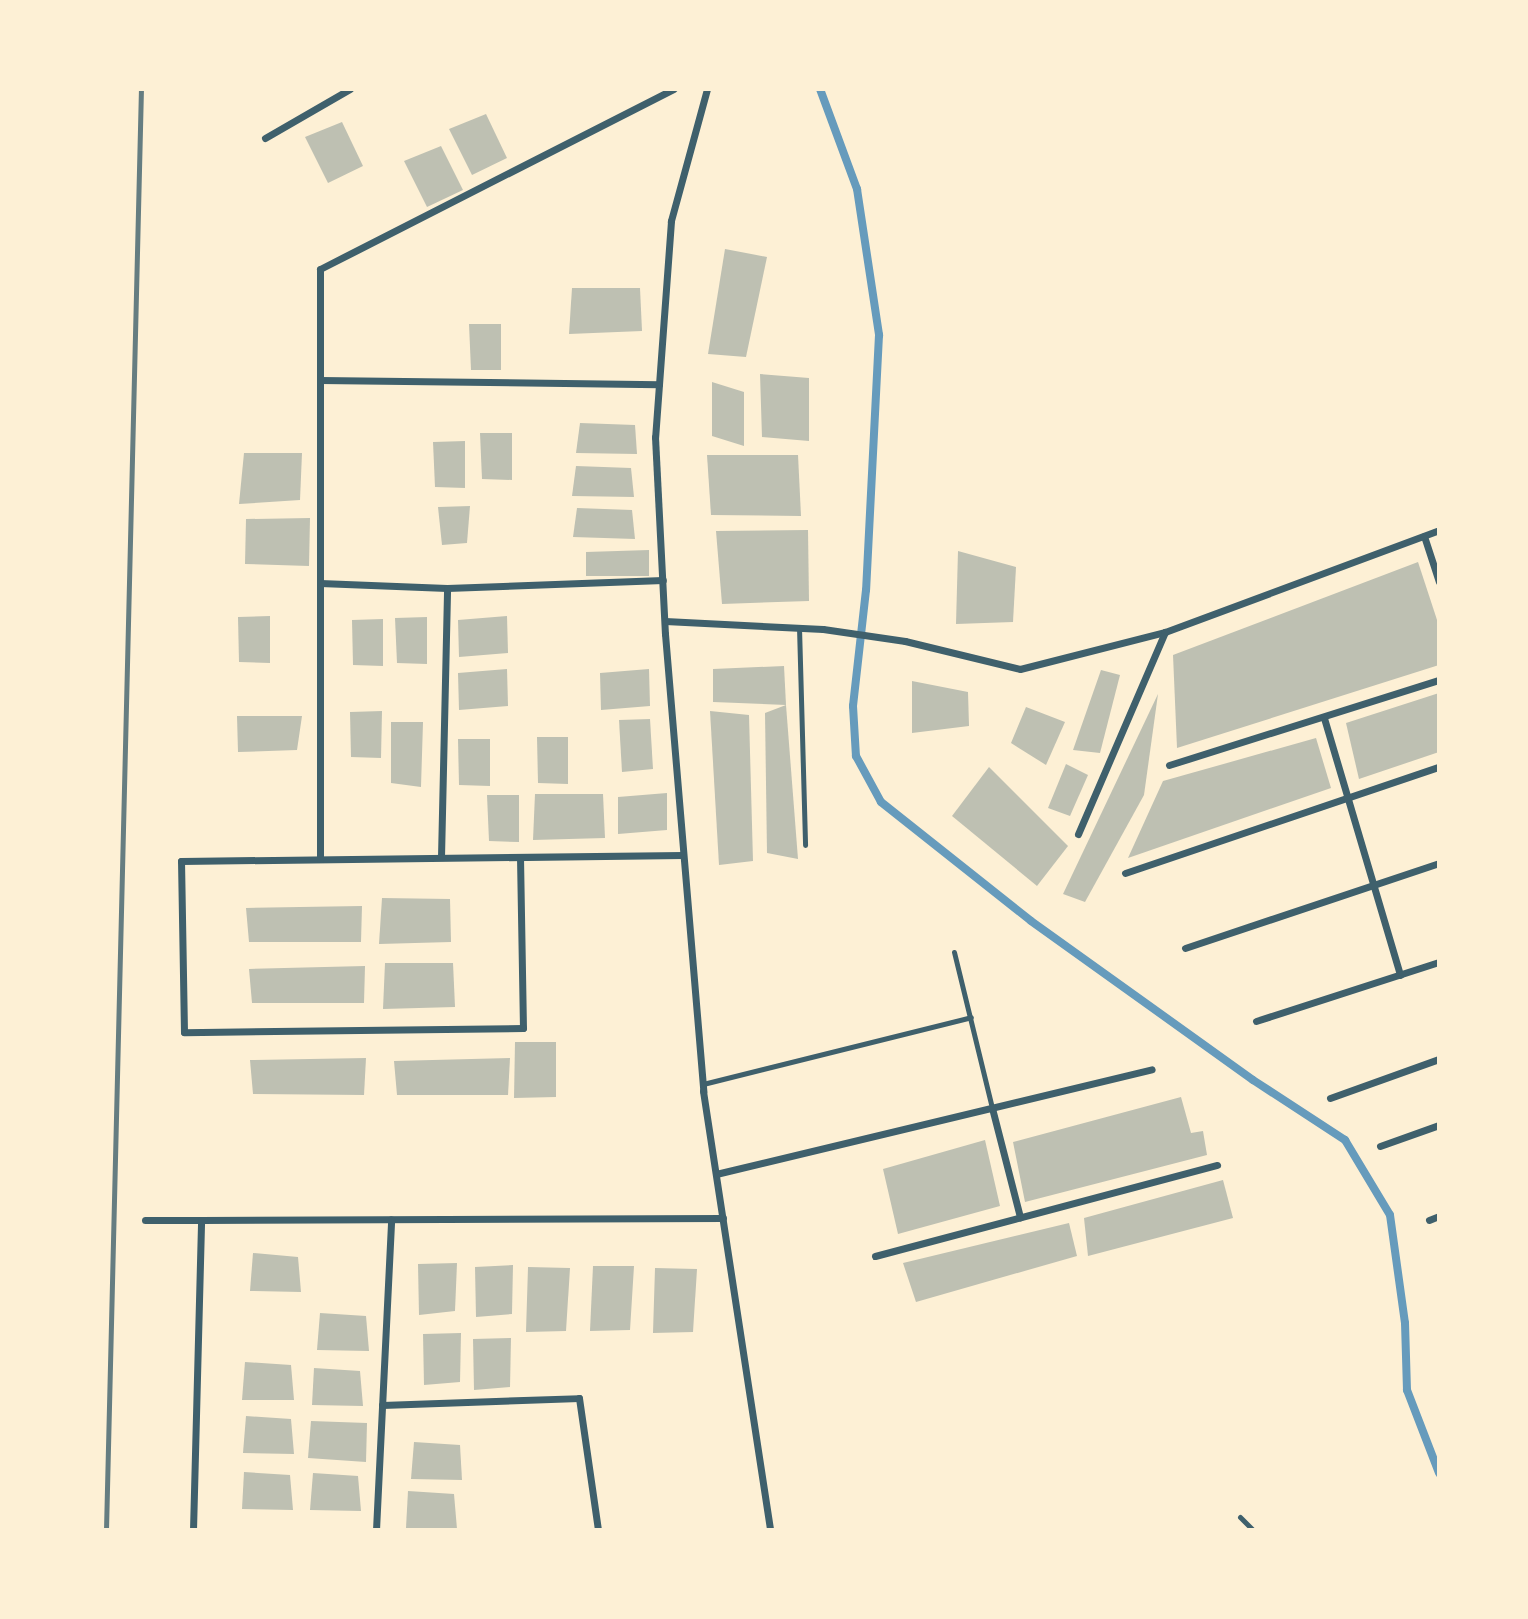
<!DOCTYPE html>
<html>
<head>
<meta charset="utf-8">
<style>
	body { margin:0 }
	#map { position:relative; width:1528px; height:1619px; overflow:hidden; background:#fdf0d5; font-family:Poppins,sans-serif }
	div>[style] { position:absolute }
	.stream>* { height:8px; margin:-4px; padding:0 4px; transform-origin:4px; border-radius:4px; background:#669bbc }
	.building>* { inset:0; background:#bec0b2 }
	.service>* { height:5px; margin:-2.5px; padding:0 2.5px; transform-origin:2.5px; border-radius:2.5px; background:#3f606c }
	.minor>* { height:7px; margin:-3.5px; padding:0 3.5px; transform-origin:3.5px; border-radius:3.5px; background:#3f606c }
	.rail>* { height:5px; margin:-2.5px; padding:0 2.5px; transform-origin:2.5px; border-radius:2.5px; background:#657d81 }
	span { translate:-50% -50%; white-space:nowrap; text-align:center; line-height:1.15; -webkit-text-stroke:5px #fdf0d5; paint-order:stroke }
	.frame { position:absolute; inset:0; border:91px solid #fdf0d5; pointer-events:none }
</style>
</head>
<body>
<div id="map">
	<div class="stream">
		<i style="left:820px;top:89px;width:107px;rotate:69.7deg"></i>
		<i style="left:857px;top:189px;width:148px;rotate:81.4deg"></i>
		<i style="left:879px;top:335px;width:255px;rotate:92.9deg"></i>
		<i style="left:866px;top:590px;width:117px;rotate:96.4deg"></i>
		<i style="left:853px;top:706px;width:50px;rotate:86.6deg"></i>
		<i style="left:856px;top:756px;width:52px;rotate:61.5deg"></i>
		<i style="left:881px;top:802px;width:191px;rotate:38.4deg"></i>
		<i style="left:1031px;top:921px;width:273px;rotate:35.6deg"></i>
		<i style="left:1253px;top:1080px;width:110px;rotate:33.1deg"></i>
		<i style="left:1345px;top:1140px;width:87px;rotate:59deg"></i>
		<i style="left:1390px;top:1215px;width:109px;rotate:82.1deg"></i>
		<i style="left:1405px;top:1323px;width:67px;rotate:88.3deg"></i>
		<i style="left:1407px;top:1390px;width:89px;rotate:68.9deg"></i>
	</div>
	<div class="building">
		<i style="clip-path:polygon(486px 114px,507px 158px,472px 175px,449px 129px)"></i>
		<i style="clip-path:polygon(342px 122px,363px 166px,328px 183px,305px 137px)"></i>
		<i style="clip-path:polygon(441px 146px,463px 190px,427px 207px,404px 161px)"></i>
		<i style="clip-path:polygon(725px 249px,767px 257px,746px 357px,708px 354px)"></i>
		<i style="clip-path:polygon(572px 288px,640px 288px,642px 331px,569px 334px)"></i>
		<i style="clip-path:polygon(469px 324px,501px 324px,501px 370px,471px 370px)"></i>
		<i style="clip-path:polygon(760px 374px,809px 378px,809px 441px,762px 437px)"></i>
		<i style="clip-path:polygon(712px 382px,744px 392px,744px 446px,712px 436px)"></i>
		<i style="clip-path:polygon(580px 423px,635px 425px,637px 454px,576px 453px)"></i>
		<i style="clip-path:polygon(480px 433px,512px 433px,512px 480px,482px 479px)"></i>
		<i style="clip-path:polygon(465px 441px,465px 488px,435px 487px,433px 442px)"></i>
		<i style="clip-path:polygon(244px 453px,302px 453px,300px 500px,239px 504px)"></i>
		<i style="clip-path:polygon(707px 455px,798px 455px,801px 516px,711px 515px)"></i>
		<i style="clip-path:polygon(576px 466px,631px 468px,634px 497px,572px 496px)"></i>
		<i style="clip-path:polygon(470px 506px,467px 543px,442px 545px,438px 507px)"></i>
		<i style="clip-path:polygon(577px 508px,632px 510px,635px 539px,573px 537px)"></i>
		<i style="clip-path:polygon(310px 518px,309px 566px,245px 564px,246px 519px)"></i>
		<i style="clip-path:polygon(808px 530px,809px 601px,722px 604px,716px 531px)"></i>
		<i style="clip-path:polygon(649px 550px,649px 576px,586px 576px,586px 552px)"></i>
		<i style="clip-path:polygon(958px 551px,1016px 567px,1013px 622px,956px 624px)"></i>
		<i style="clip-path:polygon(1418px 562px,1439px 626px,1439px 665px,1177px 748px,1173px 655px)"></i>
		<i style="clip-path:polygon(270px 616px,270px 663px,239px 662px,238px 617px)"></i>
		<i style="clip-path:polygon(507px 616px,508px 653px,459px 657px,458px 620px)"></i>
		<i style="clip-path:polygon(427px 617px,427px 664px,397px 663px,395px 618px)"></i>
		<i style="clip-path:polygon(383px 619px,383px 666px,353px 665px,352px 620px)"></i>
		<i style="clip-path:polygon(784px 666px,786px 705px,713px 702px,713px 669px)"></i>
		<i style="clip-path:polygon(507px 669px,508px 706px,459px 710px,458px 673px)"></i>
		<i style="clip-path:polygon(649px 669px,650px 706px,601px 710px,600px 673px)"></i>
		<i style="clip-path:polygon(1101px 670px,1120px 675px,1100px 753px,1073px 750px)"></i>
		<i style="clip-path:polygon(912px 681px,968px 692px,969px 726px,912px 733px)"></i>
		<i style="clip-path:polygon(1439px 693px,1439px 752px,1359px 779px,1346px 723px)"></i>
		<i style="clip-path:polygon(1158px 694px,1144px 795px,1085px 902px,1063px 894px)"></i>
		<i style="clip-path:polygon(786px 705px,798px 859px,767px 853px,765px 713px)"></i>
		<i style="clip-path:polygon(1026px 707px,1065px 722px,1046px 765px,1011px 743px)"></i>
		<i style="clip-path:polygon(382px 711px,381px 758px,351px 757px,350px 712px)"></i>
		<i style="clip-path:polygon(710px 711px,749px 715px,753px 861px,719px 865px)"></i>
		<i style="clip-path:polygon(237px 716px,302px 716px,297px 750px,238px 752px)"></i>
		<i style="clip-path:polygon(650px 719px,653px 769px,622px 772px,619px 720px)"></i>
		<i style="clip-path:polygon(391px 722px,423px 722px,421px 787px,391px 783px)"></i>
		<i style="clip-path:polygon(537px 737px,568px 737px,568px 784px,538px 783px)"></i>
		<i style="clip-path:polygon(1316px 738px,1331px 788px,1128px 858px,1163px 781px)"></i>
		<i style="clip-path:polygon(458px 739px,490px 739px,490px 786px,459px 785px)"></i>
		<i style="clip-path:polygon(1066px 764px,1088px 775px,1070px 816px,1048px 808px)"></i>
		<i style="clip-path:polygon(989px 767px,1068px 846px,1037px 886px,952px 816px)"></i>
		<i style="clip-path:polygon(667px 793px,667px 830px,618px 834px,618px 797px)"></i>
		<i style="clip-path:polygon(535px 794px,603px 794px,605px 838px,533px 840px)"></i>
		<i style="clip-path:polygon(487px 795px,519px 795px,519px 842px,489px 841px)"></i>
		<i style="clip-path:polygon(382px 898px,450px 899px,451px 942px,379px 944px)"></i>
		<i style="clip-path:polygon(362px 906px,361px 942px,249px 942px,246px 908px)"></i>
		<i style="clip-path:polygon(385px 963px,453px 963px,455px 1007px,383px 1009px)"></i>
		<i style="clip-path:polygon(365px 966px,364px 1003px,252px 1003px,249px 969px)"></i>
		<i style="clip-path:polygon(515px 1042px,556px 1042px,556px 1097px,514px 1098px)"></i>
		<i style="clip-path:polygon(366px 1058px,364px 1095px,253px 1094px,250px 1060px)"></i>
		<i style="clip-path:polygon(510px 1058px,508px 1095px,397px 1095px,394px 1061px)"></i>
		<i style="clip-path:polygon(1181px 1097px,1191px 1133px,1203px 1131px,1207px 1155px,1025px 1202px,1013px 1142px)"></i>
		<i style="clip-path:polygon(985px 1140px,1000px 1206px,898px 1234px,883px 1169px)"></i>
		<i style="clip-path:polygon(1223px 1180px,1233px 1218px,1088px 1256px,1084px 1218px)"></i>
		<i style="clip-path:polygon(1069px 1223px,1077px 1256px,916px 1302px,903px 1263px)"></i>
		<i style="clip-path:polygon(253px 1253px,298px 1257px,301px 1292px,250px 1291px)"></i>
		<i style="clip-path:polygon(457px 1263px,455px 1311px,419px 1315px,418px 1264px)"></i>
		<i style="clip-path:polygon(513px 1265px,512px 1314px,476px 1317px,475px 1267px)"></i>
		<i style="clip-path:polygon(593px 1266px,634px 1266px,630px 1330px,590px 1331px)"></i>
		<i style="clip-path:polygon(528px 1267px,570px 1268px,566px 1331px,526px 1332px)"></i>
		<i style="clip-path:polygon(655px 1268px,697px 1269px,693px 1332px,653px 1333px)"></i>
		<i style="clip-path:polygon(320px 1313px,366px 1316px,369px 1351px,317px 1350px)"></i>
		<i style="clip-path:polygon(461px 1333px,460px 1382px,424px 1385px,423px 1334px)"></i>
		<i style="clip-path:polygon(511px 1338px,510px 1387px,474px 1390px,473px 1339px)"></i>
		<i style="clip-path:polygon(245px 1362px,291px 1365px,294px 1400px,242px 1400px)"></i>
		<i style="clip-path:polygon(314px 1368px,360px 1371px,363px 1406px,312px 1405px)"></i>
		<i style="clip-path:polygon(246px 1416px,291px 1419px,294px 1454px,243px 1453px)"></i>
		<i style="clip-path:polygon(311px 1421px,367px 1423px,366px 1462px,308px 1458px)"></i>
		<i style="clip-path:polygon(414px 1442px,460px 1445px,462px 1480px,411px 1479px)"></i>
		<i style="clip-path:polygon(244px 1472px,290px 1475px,293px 1510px,242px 1509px)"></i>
		<i style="clip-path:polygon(313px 1473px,358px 1476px,361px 1511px,310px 1510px)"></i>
		<i style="clip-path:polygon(408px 1491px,454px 1494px,457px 1529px,406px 1528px)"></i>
	</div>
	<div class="service">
		<i style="left:799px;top:627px;width:218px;rotate:88.4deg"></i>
		<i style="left:954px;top:952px;width:161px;rotate:76.3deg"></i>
		<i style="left:703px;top:1084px;width:276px;rotate:-14deg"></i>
		<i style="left:1240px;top:1517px;width:18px;rotate:45deg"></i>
	</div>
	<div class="minor">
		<i style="left:707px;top:89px;width:137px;rotate:105.3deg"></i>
		<i style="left:671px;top:221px;width:217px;rotate:94.2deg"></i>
		<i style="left:655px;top:437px;width:197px;rotate:87.1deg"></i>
		<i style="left:665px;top:634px;width:459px;rotate:85.2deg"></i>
		<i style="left:703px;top:1091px;width:444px;rotate:81.3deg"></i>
		<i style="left:265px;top:138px;width:98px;rotate:-30deg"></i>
		<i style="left:320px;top:380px;width:339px;rotate:0.7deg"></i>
		<i style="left:1424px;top:536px;width:48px;rotate:71.9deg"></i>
		<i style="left:320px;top:583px;width:127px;rotate:2.3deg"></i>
		<i style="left:447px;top:588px;width:216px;rotate:-2.1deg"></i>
		<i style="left:665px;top:621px;width:158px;rotate:2.9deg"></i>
		<i style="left:823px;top:629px;width:83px;rotate:8.3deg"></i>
		<i style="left:905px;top:641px;width:118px;rotate:13.7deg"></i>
		<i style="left:1020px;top:669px;width:150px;rotate:-14.3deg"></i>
		<i style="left:1165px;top:632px;width:292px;rotate:-20.4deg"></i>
		<i style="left:1324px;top:718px;width:268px;rotate:73.5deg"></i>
		<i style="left:1169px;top:765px;width:283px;rotate:-17.5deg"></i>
		<i style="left:1078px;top:834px;width:220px;rotate:-66.7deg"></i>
		<i style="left:441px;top:857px;width:269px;rotate:-88.7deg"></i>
		<i style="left:520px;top:857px;width:171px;rotate:89deg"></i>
		<i style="left:523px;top:1028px;width:339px;rotate:179.3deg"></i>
		<i style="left:184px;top:1032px;width:171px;rotate:-91deg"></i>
		<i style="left:181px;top:861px;width:502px;rotate:-0.68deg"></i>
		<i style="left:320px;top:859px;width:590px;rotate:-90deg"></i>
		<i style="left:320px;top:269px;width:397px;rotate:-27deg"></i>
		<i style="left:1125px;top:873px;width:331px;rotate:-18.7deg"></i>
		<i style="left:1185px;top:948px;width:268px;rotate:-18.5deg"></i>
		<i style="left:1256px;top:1021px;width:192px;rotate:-17.9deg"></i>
		<i style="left:1330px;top:1098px;width:116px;rotate:-19.7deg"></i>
		<i style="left:992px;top:1108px;width:113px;rotate:75.6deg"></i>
		<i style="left:1380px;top:1146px;width:63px;rotate:-19.6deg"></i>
		<i style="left:716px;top:1174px;width:448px;rotate:-13.5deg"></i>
		<i style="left:145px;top:1220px;width:56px"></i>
		<i style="left:1429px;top:1220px;width:11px;rotate:-22deg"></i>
		<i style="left:875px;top:1256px;width:354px;rotate:-14.9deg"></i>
		<i style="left:382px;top:1405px;width:197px;rotate:-2deg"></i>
		<i style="left:579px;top:1398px;width:133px;rotate:81.8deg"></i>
		<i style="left:193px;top:1530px;width:310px;rotate:-88.5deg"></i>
		<i style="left:201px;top:1220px;width:522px;rotate:-0.22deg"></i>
		<i style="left:376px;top:1530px;width:311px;rotate:-87.2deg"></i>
	</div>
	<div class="rail">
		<i style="left:106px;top:1530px;width:1441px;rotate:-88.61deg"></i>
	</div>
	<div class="frame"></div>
</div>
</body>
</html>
